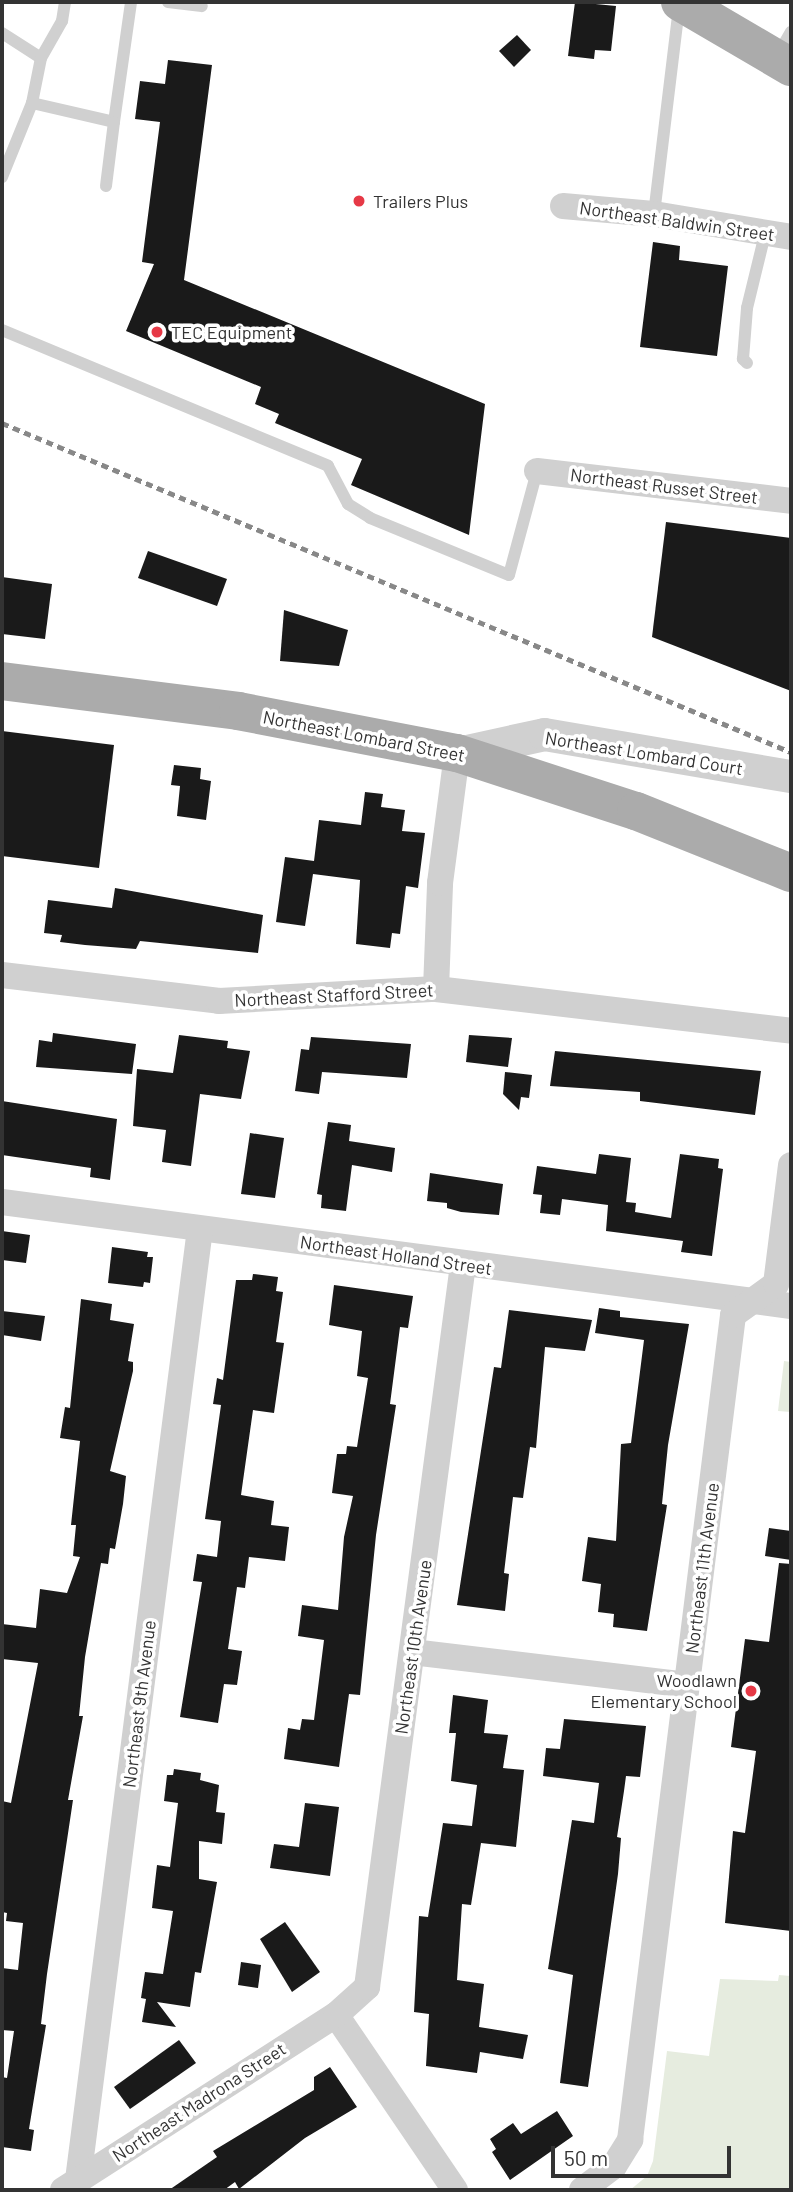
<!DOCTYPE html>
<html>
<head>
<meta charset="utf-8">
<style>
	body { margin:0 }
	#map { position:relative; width:793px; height:2192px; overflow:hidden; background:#fff; font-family:Barlow,sans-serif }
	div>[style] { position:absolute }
	.green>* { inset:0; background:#e6ecdf }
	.building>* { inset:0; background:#1a1a1a }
	.service>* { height:12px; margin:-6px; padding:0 6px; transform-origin:6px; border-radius:6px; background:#d0d0d0 }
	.minor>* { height:26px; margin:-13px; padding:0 13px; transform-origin:13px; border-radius:13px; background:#d0d0d0 }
	.tertiary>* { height:33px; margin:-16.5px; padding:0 16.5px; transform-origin:16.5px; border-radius:16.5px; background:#d0d0d0 }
	.primary>* { height:38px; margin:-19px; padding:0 19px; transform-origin:19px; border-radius:19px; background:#ababab }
	.rail>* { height:5px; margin-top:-2.5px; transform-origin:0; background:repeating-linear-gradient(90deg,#888 0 7px,transparent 0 12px) }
	.dots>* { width:19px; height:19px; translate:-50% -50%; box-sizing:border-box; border:4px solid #fff; border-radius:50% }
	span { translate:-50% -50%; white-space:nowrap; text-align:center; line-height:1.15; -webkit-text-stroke:7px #fff; paint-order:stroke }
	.poi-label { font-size:18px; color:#333 }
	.left { translate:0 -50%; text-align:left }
	.right { translate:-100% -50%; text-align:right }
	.street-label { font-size:18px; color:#333 }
	.frame { position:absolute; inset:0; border:4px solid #333; pointer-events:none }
	.scale { position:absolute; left:551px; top:2146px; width:180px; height:32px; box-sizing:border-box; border:4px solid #333; border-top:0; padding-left:9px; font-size:21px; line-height:24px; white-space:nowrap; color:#333; -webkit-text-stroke:5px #fff; paint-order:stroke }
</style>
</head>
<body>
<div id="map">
	<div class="green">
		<i style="clip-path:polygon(784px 1361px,791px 1362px,791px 1412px,778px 1411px)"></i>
		<i style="clip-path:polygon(779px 1975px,791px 1976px,791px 2190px,630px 2190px,647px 2176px,653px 2161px,667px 2051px,709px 2056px,720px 1979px,778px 1981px)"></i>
	</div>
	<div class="building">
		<i style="clip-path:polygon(575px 2px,616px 6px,611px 51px,595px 50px,594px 59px,568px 56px)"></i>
		<i style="clip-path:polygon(517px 35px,531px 50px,514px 67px,499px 51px)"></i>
		<i style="clip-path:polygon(168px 60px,212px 65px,184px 280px,485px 404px,469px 535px,351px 485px,362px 459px,275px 423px,279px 414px,255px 404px,261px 387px,126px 331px,154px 264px,142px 262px,160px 122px,135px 119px,140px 81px,165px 84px)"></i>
		<i style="clip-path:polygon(653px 242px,680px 246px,679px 260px,728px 266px,717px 356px,640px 347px)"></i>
		<i style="clip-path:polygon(666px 522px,791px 538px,791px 691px,652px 637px)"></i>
		<i style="clip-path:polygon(148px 551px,227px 579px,217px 606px,138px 578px)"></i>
		<i style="clip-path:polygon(2px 577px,52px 584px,45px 639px,2px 634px)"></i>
		<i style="clip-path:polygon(284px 610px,348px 630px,339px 666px,280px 661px)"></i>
		<i style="clip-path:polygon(2px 731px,114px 745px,99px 868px,2px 856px)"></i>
		<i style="clip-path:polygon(174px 765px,201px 768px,200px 779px,211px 781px,206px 820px,177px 816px,180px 786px,171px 785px)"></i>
		<i style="clip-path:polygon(365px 792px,383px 794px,381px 807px,405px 810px,402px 831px,425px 833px,418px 888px,406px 886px,400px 934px,392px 933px,390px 948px,356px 944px,360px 880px,313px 874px,305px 926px,276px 922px,285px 857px,314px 861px,319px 820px,361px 825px)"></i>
		<i style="clip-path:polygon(115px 888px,263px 915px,258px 953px,140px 941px,136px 949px,85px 945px,60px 942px,62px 935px,44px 933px,48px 900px,112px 908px)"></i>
		<i style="clip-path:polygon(53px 1033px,136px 1044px,132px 1074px,36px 1067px,39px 1040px,52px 1042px)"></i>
		<i style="clip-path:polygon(179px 1035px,228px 1041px,227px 1048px,250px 1051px,241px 1099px,200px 1094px,191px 1166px,162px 1162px,166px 1130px,133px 1126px,137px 1069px,173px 1073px)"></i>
		<i style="clip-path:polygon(469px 1035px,512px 1038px,508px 1067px,466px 1062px)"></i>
		<i style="clip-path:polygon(311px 1037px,411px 1044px,407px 1078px,322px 1072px,319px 1094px,295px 1091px,301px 1049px,309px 1050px)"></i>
		<i style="clip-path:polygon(555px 1051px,761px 1071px,755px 1115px,640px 1101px,640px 1092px,550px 1086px)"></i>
		<i style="clip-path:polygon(505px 1072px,532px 1075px,529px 1098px,521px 1097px,519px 1110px,503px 1094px)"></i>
		<i style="clip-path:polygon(2px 1101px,117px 1119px,110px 1180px,90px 1177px,91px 1168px,2px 1155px)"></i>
		<i style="clip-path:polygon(328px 1122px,351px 1125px,349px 1141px,395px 1148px,392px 1172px,352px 1165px,346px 1211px,321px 1208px,322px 1195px,317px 1194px)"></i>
		<i style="clip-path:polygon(250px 1133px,284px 1138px,275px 1198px,241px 1194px)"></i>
		<i style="clip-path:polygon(599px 1154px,631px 1158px,626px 1202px,636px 1203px,635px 1212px,671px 1218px,680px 1154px,719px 1159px,718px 1168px,723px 1169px,712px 1256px,681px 1252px,683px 1241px,606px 1231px,608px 1205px,562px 1199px,560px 1215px,540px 1213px,542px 1195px,533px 1194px,537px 1166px,596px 1174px)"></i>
		<i style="clip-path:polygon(430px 1173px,503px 1184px,499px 1215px,461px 1212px,447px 1208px,447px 1203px,427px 1201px)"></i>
		<i style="clip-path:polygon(2px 1231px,30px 1235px,26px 1263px,2px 1260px)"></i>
		<i style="clip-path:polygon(112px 1247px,148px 1252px,147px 1257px,153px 1257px,150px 1283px,144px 1282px,143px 1287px,108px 1283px)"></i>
		<i style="clip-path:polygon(253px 1274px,278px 1277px,276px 1291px,283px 1292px,276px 1342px,284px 1343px,274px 1413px,253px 1410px,241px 1495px,274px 1501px,271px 1525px,289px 1527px,285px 1561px,249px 1557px,245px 1588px,237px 1587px,228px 1649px,242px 1651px,237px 1685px,224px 1684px,218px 1723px,180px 1717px,202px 1582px,193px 1581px,197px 1554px,217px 1557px,221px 1521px,205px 1519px,221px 1405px,213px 1404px,217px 1378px,223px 1380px,236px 1280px,252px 1280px)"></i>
		<i style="clip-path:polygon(334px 1285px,413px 1296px,408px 1328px,400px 1327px,390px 1404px,396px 1405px,376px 1535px,360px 1695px,349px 1694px,339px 1767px,284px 1759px,288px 1728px,300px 1730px,302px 1719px,314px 1720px,324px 1640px,298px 1636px,302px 1605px,338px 1610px,344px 1537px,353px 1496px,332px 1493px,337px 1454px,346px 1454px,347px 1446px,357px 1447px,368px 1378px,357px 1376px,362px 1331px,329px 1325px)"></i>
		<i style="clip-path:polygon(81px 1299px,112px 1304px,110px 1320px,134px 1324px,128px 1361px,133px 1362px,133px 1371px,110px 1471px,126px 1476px,123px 1504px,115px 1549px,110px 1548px,108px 1564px,101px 1563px,85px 1657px,79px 1716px,83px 1716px,68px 1800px,73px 1800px,47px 1974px,41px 2024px,46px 2025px,29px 2129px,34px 2130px,31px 2151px,2px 2147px,2px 2077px,7px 2078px,14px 2031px,2px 2030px,2px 1968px,18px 1970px,23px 1923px,6px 1921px,7px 1913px,2px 1912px,2px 1801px,11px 1803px,38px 1663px,2px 1659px,2px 1624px,36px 1628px,40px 1589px,67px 1593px,80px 1557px,73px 1556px,76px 1525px,71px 1525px,80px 1441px,60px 1438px,65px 1407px,70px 1408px)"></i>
		<i style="clip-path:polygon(599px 1308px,620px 1311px,620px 1317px,689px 1324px,668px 1445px,662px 1504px,667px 1505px,647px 1631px,613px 1627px,614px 1614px,598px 1612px,601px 1584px,582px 1581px,588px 1537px,616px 1541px,621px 1444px,631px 1443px,644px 1340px,595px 1333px)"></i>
		<i style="clip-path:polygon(509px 1310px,592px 1320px,585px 1351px,545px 1347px,536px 1448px,530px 1447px,523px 1498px,513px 1497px,504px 1573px,509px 1574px,505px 1611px,457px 1605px,494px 1367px,501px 1368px)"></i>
		<i style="clip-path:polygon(2px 1311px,45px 1316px,41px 1341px,2px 1335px)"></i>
		<i style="clip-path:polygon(769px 1528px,791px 1531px,791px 1560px,765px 1556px)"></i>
		<i style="clip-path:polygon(779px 1563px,791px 1564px,791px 1931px,725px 1923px,733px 1831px,745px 1833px,756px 1751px,731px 1747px,745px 1639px,769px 1642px)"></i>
		<i style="clip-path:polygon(453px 1695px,488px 1700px,484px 1733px,508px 1735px,503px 1768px,524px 1770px,516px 1847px,481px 1843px,471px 1905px,462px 1904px,457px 1980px,484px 1984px,479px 2027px,528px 2035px,523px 2059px,480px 2052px,477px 2073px,426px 2066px,429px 2014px,414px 2012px,419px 1916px,428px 1917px,443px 1823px,472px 1826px,477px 1785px,451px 1781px,456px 1733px,449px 1733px)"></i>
		<i style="clip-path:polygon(564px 1719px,646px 1726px,640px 1777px,626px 1776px,624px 1791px,617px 1837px,621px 1838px,618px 1874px,588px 2087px,560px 2083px,573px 1975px,548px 1969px,572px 1820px,594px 1823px,599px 1783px,543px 1776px,546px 1748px,560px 1749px)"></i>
		<i style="clip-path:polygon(174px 1769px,201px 1773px,200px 1780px,219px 1785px,216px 1812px,225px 1813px,222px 1844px,199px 1841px,199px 1879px,217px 1882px,201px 1973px,195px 1972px,190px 2007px,157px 2002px,176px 2027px,142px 2022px,146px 1999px,141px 1998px,145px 1972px,163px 1974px,173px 1911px,152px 1908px,157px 1865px,170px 1867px,178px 1803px,164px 1801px,167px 1775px,173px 1775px)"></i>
		<i style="clip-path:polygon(305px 1803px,339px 1807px,330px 1876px,270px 1868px,274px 1844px,299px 1847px)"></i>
		<i style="clip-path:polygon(285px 1922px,320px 1972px,292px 1992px,260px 1939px)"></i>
		<i style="clip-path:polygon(241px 1962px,261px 1965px,258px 1988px,238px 1985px)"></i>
		<i style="clip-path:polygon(179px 2040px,196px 2063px,130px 2109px,114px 2087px)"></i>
		<i style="clip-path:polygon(330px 2067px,357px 2107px,305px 2138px,239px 2189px,235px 2182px,224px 2190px,169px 2190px,217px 2157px,213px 2151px,314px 2090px,314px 2077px)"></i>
		<i style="clip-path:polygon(557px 2111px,573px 2136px,510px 2180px,492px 2152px,496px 2149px,490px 2139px,513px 2123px,521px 2134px)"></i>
	</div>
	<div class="service">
		<i style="left:168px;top:2px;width:34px;rotate:7deg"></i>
		<i style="left:2px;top:33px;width:46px;rotate:32.7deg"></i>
		<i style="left:41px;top:58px;width:46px;rotate:101.3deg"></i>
		<i style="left:32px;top:103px;width:80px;rotate:112.1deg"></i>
		<i style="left:777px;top:56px;width:28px;rotate:-60deg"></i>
		<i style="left:41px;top:58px;width:43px;rotate:-60.4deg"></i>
		<i style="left:62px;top:21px;width:19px;rotate:-81deg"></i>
		<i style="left:32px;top:103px;width:84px;rotate:13deg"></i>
		<i style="left:114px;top:122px;width:121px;rotate:-81.9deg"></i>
		<i style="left:106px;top:186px;width:64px;rotate:-82.9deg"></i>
		<i style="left:654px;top:214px;width:209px;rotate:-83.1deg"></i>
		<i style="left:2px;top:330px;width:353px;rotate:22.6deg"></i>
		<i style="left:328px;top:466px;width:43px;rotate:62.2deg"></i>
		<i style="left:348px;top:504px;width:26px;rotate:32deg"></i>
		<i style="left:370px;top:518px;width:150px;rotate:22.3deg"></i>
		<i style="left:509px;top:575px;width:108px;rotate:-74.9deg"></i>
		<i style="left:747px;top:363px;width:6px;rotate:-135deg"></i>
		<i style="left:743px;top:359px;width:51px;rotate:-85.5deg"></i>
		<i style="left:747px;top:308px;width:76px;rotate:-76.3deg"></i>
	</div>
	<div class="minor">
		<i style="left:563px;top:206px;width:91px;rotate:5deg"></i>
		<i style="left:654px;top:214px;width:139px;rotate:9.5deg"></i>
		<i style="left:537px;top:471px;width:256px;rotate:6.7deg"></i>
		<i style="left:2px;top:975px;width:219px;rotate:6.8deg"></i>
		<i style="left:219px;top:1001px;width:217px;rotate:-3.2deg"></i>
		<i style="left:436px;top:989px;width:357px;rotate:6.7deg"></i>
		<i style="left:436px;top:989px;width:106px;rotate:-87.8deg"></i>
		<i style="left:440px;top:883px;width:131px;rotate:-82.5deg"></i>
		<i style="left:2px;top:1202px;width:796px;rotate:7.51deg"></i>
		<i style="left:412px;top:1652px;width:277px;rotate:6.8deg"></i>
		<i style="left:336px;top:2015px;width:212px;rotate:55.8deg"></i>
		<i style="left:78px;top:2180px;width:959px;rotate:-82.69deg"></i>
		<i style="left:63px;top:2190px;width:324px;rotate:-32.7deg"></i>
		<i style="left:336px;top:2015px;width:42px;rotate:-42.1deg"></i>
		<i style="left:367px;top:1987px;width:728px;rotate:-82.43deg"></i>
		<i style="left:582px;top:2190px;width:40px;rotate:-37deg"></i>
		<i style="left:614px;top:2166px;width:31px;rotate:-58deg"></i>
		<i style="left:630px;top:2140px;width:831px;rotate:-82.88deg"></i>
		<i style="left:733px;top:1315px;width:53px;rotate:-35.8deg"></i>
		<i style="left:776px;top:1284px;width:120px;rotate:-82.8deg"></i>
	</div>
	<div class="tertiary">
		<i style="left:457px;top:753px;width:89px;rotate:-12.3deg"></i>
		<i style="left:544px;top:734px;width:251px;rotate:9.7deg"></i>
	</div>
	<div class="primary">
		<i style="left:680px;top:2px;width:129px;rotate:30.4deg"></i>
		<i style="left:2px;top:681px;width:238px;rotate:7.2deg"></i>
		<i style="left:238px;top:711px;width:223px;rotate:10.9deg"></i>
		<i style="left:457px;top:753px;width:188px;rotate:18deg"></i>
		<i style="left:636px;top:811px;width:167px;rotate:21.8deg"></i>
	</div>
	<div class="rail">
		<i style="left:2px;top:423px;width:855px;rotate:22.64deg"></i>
	</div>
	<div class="dots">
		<i style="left:359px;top:201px;background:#e63946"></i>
		<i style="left:157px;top:332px;background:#e63946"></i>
		<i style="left:751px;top:1691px;background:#e63946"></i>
	</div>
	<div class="poi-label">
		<span class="left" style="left:373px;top:201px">Trailers Plus</span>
		<span class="left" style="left:171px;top:332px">TEC Equipment</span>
		<span class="right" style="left:737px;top:1691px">Woodlawn<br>Elementary School</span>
	</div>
	<div class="street-label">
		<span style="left:677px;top:221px;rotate:8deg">Northeast Baldwin Street</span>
		<span style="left:664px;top:486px;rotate:7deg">Northeast Russet Street</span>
		<span style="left:364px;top:736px;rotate:11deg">Northeast Lombard Street</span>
		<span style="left:644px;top:753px;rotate:9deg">Northeast Lombard Court</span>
		<span style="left:334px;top:995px;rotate:-3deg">Northeast Stafford Street</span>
		<span style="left:396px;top:1255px;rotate:8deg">Northeast Holland Street</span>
		<span style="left:702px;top:1568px;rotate:-83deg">Northeast 11th Avenue</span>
		<span style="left:413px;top:1647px;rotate:-82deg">Northeast 10th Avenue</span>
		<span style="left:139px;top:1704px;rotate:-83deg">Northeast 9th Avenue</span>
		<span style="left:199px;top:2102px;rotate:-33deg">Northeast Madrona Street</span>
	</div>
	<div class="frame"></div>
	<div class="scale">50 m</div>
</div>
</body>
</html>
